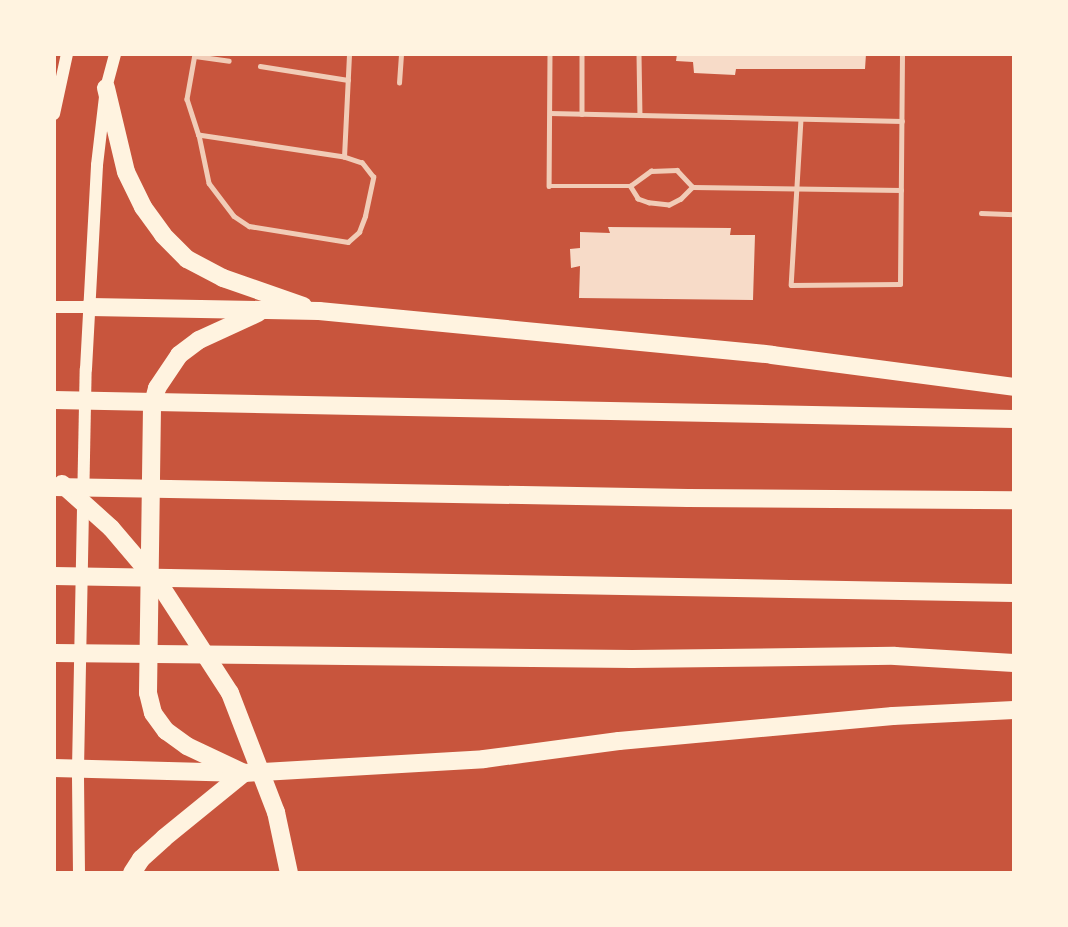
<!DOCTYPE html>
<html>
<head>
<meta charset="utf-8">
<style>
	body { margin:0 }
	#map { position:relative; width:1068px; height:927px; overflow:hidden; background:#c8553d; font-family:"PT Sans",sans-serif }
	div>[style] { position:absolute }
	.building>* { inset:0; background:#f7dbc8 }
	.service>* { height:4.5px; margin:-2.25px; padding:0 2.25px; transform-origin:2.25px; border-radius:2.25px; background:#f1ccb7 }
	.secondary>* { height:12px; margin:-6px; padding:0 6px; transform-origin:6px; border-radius:6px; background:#fff3e0 }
	.motorway>* { height:18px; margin:-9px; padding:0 9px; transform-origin:9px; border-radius:9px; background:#fff3e0 }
	span { translate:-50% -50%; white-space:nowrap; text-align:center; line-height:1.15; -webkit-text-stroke:4.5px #fff3e0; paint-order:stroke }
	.frame { position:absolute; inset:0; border:56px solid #fff3e0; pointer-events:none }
</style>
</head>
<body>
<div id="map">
	<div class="building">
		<i style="clip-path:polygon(677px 54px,866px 54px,865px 69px,736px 69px,735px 75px,694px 73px,693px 62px,676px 61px)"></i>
		<i style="clip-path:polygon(608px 227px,731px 228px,730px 235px,755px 235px,753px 300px,579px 298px,580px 266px,571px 268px,570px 249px,580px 248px,580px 232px,610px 233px)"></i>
	</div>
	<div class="service">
		<i style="left:195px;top:54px;width:46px;rotate:100.1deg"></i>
		<i style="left:187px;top:99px;width:38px;rotate:72deg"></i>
		<i style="left:199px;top:135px;width:49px;rotate:78.2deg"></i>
		<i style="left:209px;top:183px;width:41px;rotate:52.9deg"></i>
		<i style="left:234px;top:216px;width:18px;rotate:34deg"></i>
		<i style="left:249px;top:226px;width:100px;rotate:9.2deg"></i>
		<i style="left:348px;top:242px;width:15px;rotate:-42deg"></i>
		<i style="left:359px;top:232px;width:17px;rotate:-69deg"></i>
		<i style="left:365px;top:216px;width:40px;rotate:-78deg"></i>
		<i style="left:373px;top:177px;width:18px;rotate:-128deg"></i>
		<i style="left:362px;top:163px;width:19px;rotate:-162deg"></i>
		<i style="left:344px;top:157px;width:147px;rotate:-171.4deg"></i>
		<i style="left:550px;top:54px;width:132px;rotate:90.4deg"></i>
		<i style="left:549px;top:186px;width:81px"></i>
		<i style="left:582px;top:54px;width:60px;rotate:90deg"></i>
		<i style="left:639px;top:54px;width:61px;rotate:89.1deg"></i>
		<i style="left:195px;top:56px;width:34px;rotate:8deg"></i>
		<i style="left:260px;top:66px;width:89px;rotate:9deg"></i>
		<i style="left:399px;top:83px;width:29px;rotate:-86deg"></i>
		<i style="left:550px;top:113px;width:352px;rotate:1.3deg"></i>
		<i style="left:801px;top:119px;width:166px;rotate:93.4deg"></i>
		<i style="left:791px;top:285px;width:109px;rotate:-0.5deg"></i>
		<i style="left:900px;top:284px;width:230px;rotate:-89.5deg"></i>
		<i style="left:344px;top:157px;width:103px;rotate:-87.2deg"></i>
		<i style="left:677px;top:170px;width:23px;rotate:47deg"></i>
		<i style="left:693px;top:187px;width:17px;rotate:135deg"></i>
		<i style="left:681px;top:199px;width:13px;rotate:153deg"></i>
		<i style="left:669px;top:205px;width:20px;rotate:-174deg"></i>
		<i style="left:649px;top:203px;width:12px;rotate:-160deg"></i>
		<i style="left:638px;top:199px;width:15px;rotate:-122deg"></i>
		<i style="left:630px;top:186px;width:26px;rotate:-36deg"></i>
		<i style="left:651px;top:171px;width:26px;rotate:-2deg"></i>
		<i style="left:693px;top:187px;width:208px;rotate:0.8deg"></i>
		<i style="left:981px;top:213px;width:33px;rotate:2deg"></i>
	</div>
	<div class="secondary">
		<i style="left:54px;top:114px;width:61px;rotate:-77.8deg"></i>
		<i style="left:54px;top:307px;width:36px"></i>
		<i style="left:79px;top:873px;width:104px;rotate:-90.6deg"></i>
		<i style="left:78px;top:769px;width:400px;rotate:-88.9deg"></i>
		<i style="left:86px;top:369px;width:204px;rotate:-86.9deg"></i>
		<i style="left:97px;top:165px;width:78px;rotate:-83.3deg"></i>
		<i style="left:106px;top:88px;width:35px;rotate:-75deg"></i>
	</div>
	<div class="motorway">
		<i style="left:106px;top:88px;width:86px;rotate:76.6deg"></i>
		<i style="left:126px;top:172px;width:39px;rotate:64deg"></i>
		<i style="left:143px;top:207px;width:34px;rotate:54deg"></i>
		<i style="left:163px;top:235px;width:34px;rotate:45deg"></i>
		<i style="left:187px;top:259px;width:41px;rotate:27.8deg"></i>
		<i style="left:223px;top:278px;width:85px;rotate:19.3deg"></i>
		<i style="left:90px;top:307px;width:229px;rotate:1deg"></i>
		<i style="left:319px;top:311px;width:455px;rotate:5.5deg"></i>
		<i style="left:772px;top:355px;width:244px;rotate:7.5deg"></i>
		<i style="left:54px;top:400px;width:960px;rotate:1.13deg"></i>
		<i style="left:62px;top:484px;width:66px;rotate:41.9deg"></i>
		<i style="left:111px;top:528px;width:79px;rotate:49.6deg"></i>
		<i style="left:162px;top:588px;width:125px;rotate:57.1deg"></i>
		<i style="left:230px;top:693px;width:128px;rotate:68.9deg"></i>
		<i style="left:276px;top:812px;width:62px;rotate:78deg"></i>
		<i style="left:54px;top:487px;width:634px;rotate:0.99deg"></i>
		<i style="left:688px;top:498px;width:326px;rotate:0.4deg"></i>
		<i style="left:54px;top:576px;width:960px;rotate:1.01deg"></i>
		<i style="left:54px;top:653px;width:578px;rotate:0.59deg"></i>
		<i style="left:632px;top:659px;width:263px;rotate:-0.7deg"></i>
		<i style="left:895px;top:656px;width:119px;rotate:3.4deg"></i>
		<i style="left:54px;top:768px;width:190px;rotate:1.5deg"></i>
		<i style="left:244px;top:773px;width:240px;rotate:-3.3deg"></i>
		<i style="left:484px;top:759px;width:136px;rotate:-7.6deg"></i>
		<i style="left:619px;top:741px;width:275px;rotate:-5.2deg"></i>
		<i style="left:893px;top:716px;width:121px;rotate:-2.8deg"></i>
		<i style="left:132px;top:873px;width:17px;rotate:-57deg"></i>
		<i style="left:141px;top:859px;width:31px;rotate:-42deg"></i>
		<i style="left:164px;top:838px;width:103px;rotate:-39.1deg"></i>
		<i style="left:244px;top:773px;width:63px;rotate:-154.7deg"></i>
		<i style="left:187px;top:746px;width:26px;rotate:-144deg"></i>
		<i style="left:166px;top:731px;width:22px;rotate:-126deg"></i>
		<i style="left:153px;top:713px;width:21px;rotate:-104deg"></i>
		<i style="left:148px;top:693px;width:286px;rotate:-89.2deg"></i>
		<i style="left:152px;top:407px;width:20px;rotate:-75deg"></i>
		<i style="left:157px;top:388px;width:40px;rotate:-56deg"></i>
		<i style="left:179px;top:355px;width:25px;rotate:-37deg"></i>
		<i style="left:199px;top:340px;width:65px;rotate:-24.6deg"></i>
	</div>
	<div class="frame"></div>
</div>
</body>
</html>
